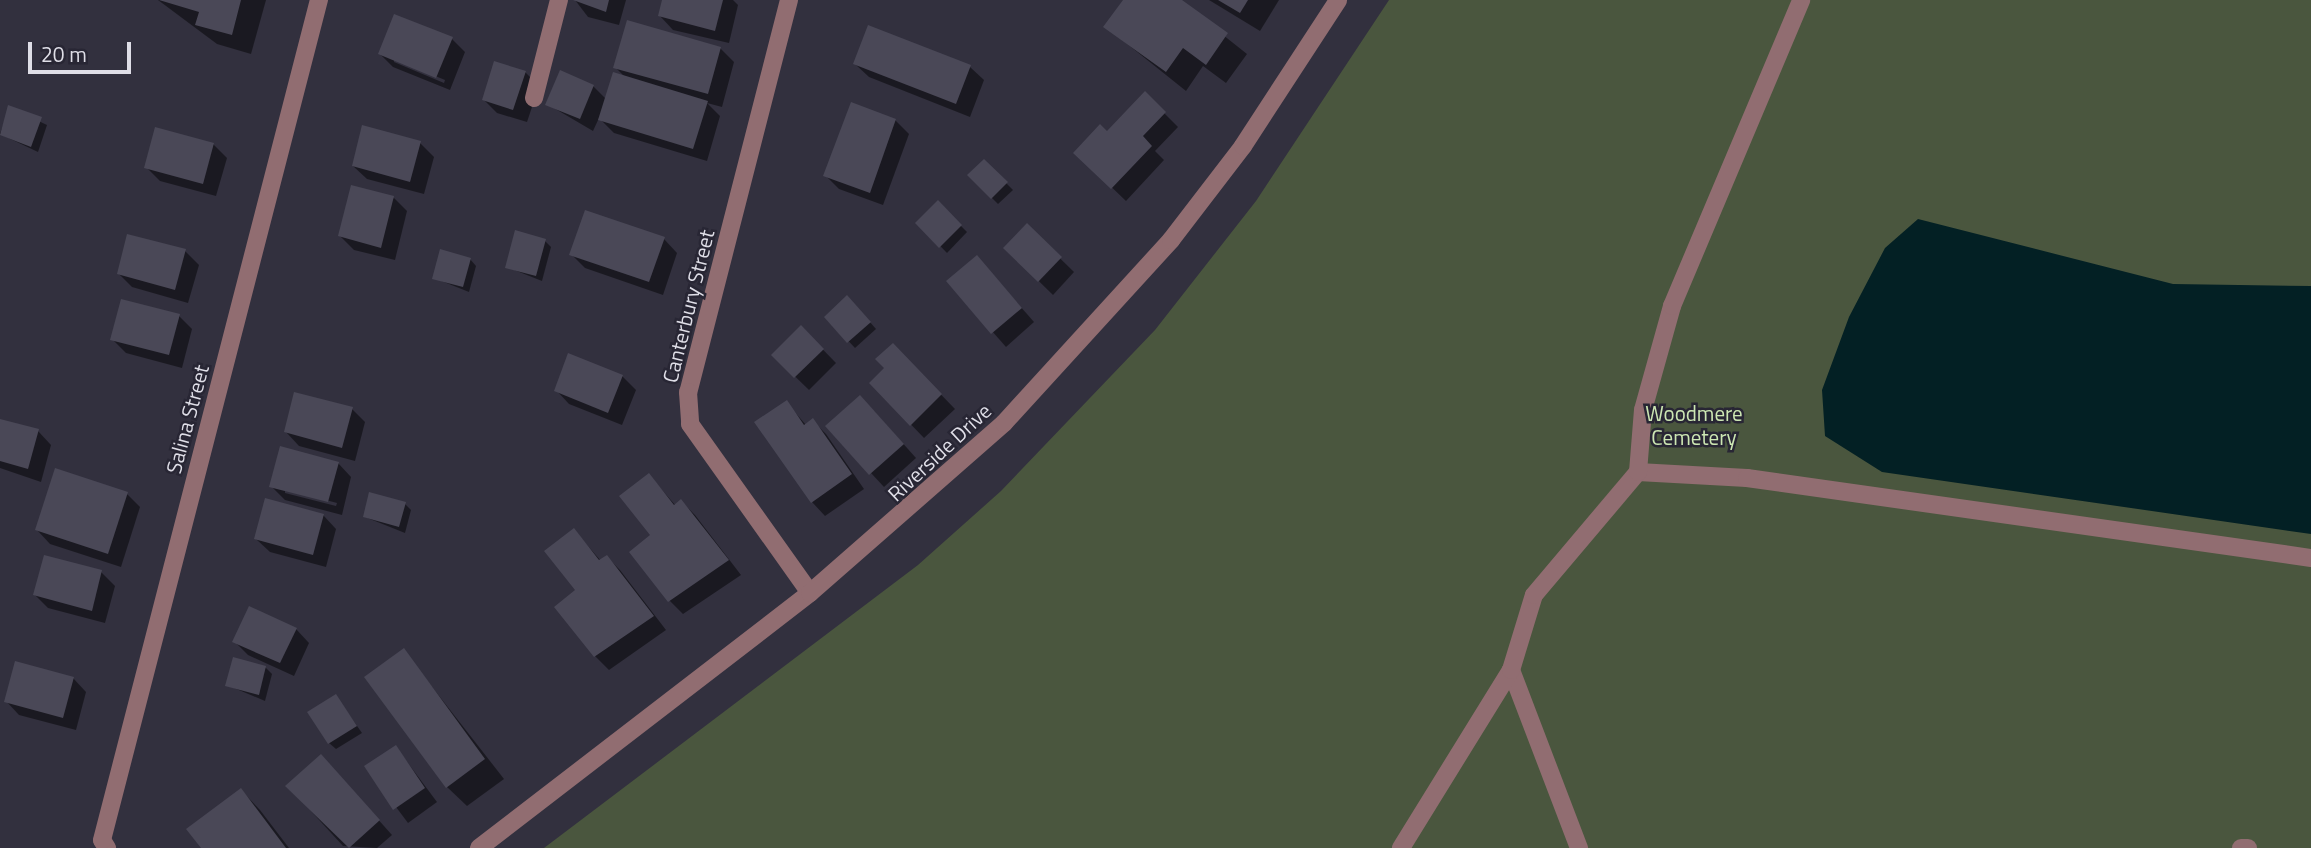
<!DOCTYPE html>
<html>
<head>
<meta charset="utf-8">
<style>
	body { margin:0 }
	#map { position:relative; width:2311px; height:848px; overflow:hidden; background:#32303e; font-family:"Titillium Web",sans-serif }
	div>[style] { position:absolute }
	.green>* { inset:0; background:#4a563e }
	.water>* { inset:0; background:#032024 }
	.shadow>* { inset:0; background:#0007 }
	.building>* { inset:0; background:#4a4857 }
	.minor>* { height:18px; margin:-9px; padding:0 9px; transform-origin:9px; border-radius:9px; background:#916d71 }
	span { translate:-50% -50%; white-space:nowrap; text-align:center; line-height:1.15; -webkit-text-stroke:5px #282634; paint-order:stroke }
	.street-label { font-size:21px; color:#dfdee7 }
	.park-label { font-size:21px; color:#cde7b3 }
	.scale { position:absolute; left:28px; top:42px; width:103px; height:32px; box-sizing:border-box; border:4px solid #dfdee7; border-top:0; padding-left:9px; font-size:21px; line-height:24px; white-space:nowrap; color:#dfdee7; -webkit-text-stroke:5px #282634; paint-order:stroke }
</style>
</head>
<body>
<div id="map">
	<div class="green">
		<i style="clip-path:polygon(1389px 0,2311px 0,2311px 848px,544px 848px,918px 565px,1001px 491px,1155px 330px,1256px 201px)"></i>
	</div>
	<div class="water">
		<i style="clip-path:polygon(1918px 219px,2173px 284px,2311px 286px,2311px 534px,1882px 472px,1825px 436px,1822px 390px,1849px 317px,1885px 248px)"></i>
	</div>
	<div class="shadow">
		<i style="clip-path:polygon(158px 0,266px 0,251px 54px,217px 44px)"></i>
		<i style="clip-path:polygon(575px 0,626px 0,619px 25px,588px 17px)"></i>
		<i style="clip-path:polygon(664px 0,733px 0,738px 5px,729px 43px,673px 30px,660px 16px)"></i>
		<i style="clip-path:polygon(1125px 0,1179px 0,1247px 54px,1226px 83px,1203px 66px,1186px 91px,1106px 27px)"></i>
		<i style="clip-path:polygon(1209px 0,1279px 0,1260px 31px)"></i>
		<i style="clip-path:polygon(869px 27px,970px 67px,984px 80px,970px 117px,869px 77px,855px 64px)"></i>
		<i style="clip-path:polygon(evenodd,452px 39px,465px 52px,450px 90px,393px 67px,380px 54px,452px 39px,394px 59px,445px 80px,444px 83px,394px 62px,394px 59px)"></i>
		<i style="clip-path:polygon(720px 48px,734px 62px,722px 107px,707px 103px,720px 116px,707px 161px,614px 133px,599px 118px,593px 131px,547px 104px,593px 86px,606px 99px,626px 78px,615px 67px)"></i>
		<i style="clip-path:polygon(525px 72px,539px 86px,527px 122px,497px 113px,484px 100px)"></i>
		<i style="clip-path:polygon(1145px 94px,1178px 127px,1155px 151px,1164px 160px,1126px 201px,1076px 153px,1107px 133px)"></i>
		<i style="clip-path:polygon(9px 107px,47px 125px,38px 152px,0 134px)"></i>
		<i style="clip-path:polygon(895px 120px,909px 134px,883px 205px,839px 189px,825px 175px)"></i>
		<i style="clip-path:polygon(420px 143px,434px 157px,424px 194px,367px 179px,353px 166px)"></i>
		<i style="clip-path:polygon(213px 144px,227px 158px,216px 196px,160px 181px,146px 167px)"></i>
		<i style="clip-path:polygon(984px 161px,1013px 190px,998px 204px,969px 175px)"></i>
		<i style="clip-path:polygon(394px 198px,407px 211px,395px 260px,354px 250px,340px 236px)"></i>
		<i style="clip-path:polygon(938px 203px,967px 232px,947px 253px,918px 223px)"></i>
		<i style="clip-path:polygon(1027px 226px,1074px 272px,1053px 295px,1005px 248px)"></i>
		<i style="clip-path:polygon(664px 239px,677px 253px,663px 295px,585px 268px,571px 254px)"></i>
		<i style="clip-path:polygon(545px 241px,551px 247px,542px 281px,507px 267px)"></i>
		<i style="clip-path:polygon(185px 251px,199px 265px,188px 303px,132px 287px,119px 274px)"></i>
		<i style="clip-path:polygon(977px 257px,1034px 322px,1006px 347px,948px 281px)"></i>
		<i style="clip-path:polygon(470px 259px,476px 266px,469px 292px,434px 278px)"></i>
		<i style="clip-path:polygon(854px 304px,876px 329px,855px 348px,826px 317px)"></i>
		<i style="clip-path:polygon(179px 316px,192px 329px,182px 368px,126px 353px,112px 339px)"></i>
		<i style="clip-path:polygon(801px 327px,836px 363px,809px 390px,773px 355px)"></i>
		<i style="clip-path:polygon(893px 345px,955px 409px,924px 438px,871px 383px,886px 368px)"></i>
		<i style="clip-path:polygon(622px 376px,636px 390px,622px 425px,569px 404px,556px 390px)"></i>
		<i style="clip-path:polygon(786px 402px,806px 425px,813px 421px,826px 434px,864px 489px,825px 516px,812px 502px)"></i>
		<i style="clip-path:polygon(352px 409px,365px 422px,355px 461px,299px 446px,286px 432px)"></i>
		<i style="clip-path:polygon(874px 411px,916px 458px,884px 487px,871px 473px)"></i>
		<i style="clip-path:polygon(0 421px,38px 431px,51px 445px,41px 482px,0 468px)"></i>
		<i style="clip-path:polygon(evenodd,338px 463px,351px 477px,342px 515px,285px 500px,271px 486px,338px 463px,285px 489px,337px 503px,336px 506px,285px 493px,285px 489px)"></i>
		<i style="clip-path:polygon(649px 475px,676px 506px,681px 501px,695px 515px,741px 575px,683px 614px,670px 601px,653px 535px)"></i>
		<i style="clip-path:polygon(127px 494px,140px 507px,121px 567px,50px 544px,37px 530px)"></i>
		<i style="clip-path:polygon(405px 504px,411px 510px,405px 533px,365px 517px)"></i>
		<i style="clip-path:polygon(323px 515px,336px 529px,326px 567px,270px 552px,256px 539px)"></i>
		<i style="clip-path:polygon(574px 530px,601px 561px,607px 557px,620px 570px,666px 630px,609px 670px,595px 656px,578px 591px)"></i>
		<i style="clip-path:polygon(101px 572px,115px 586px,105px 623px,48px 608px,35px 595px)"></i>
		<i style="clip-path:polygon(296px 629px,309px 643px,294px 676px,248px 655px,234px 641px)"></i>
		<i style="clip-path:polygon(404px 651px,504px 779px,467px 806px,447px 787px)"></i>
		<i style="clip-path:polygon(266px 668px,272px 674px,265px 701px,227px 685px)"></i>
		<i style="clip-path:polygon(73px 678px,86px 692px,76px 730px,19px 715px,6px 701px)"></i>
		<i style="clip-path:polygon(336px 696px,362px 733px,336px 749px,329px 743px)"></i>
		<i style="clip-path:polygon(396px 747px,437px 802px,408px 823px,366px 767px)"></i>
		<i style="clip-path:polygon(334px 770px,392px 835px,377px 848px,343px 846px,288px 786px)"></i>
		<i style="clip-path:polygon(241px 790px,260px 810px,289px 848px,203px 848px)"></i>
	</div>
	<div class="building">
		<i style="clip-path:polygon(159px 0,241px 0,232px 35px,195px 25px,199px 12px)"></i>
		<i style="clip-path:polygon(573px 0,609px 0,606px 12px)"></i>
		<i style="clip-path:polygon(662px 0,723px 0,715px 31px,658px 16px)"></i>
		<i style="clip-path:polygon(1123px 0,1182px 0,1228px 33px,1206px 65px,1183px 48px,1166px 72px,1103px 27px)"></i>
		<i style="clip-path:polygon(1218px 0,1248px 0,1240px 13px)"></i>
		<i style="clip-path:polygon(394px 14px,453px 37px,436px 78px,378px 54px)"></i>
		<i style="clip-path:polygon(627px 20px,721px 47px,708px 94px,613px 68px)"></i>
		<i style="clip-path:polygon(868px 25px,971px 65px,956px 104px,853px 64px)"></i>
		<i style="clip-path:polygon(494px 61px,526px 71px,513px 110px,482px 100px)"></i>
		<i style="clip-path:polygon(560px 70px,594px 85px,580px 119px,545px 105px)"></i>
		<i style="clip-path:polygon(613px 72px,708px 101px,693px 149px,598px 120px)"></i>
		<i style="clip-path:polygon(1145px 91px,1166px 112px,1143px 136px,1152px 146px,1111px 189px,1073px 153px,1100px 124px,1107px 131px)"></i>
		<i style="clip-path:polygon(851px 102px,896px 119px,870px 193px,823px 176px)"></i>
		<i style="clip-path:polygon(8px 105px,42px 117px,31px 147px,0 135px)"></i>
		<i style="clip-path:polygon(362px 125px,421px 141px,410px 182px,352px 166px)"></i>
		<i style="clip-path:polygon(155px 127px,214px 143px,203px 184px,144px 168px)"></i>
		<i style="clip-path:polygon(984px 159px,1008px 182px,991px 199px,967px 175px)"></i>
		<i style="clip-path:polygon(351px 185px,394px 196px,381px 248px,338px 236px)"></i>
		<i style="clip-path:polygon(938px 200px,962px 225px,939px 248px,915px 223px)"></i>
		<i style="clip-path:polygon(585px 210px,665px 237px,649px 282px,569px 255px)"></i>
		<i style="clip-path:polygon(1027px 223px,1062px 257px,1038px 282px,1003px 248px)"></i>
		<i style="clip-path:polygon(515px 230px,546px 239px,536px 276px,505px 268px)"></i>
		<i style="clip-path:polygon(127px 234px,186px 249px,175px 290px,117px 274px)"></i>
		<i style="clip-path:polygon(440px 249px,471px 258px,463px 287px,432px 279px)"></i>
		<i style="clip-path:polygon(977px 255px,1022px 308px,991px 334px,946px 281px)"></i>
		<i style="clip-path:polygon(847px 295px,871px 322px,847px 343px,824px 317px)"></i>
		<i style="clip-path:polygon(121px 299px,180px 314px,169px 355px,110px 340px)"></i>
		<i style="clip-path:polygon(801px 325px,824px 349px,794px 378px,771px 355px)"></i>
		<i style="clip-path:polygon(893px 343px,942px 394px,910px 426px,869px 383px,884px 368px,875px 359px)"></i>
		<i style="clip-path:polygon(568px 353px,623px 375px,608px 413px,554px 391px)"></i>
		<i style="clip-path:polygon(294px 392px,353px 407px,342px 448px,284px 432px)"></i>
		<i style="clip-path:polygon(860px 395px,904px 444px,869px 475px,825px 426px)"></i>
		<i style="clip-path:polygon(787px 400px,804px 425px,813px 418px,852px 474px,811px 503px,754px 422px)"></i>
		<i style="clip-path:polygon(0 419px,39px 429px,28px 469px,0 461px)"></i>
		<i style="clip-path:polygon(280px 446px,339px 462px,328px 502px,269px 487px)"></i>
		<i style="clip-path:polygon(55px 468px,128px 492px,108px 554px,35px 530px)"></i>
		<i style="clip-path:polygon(649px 473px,674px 505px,681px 499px,729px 560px,668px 602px,629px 552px,650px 535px,619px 496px)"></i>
		<i style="clip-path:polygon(369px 492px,406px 502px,399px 527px,363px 517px)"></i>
		<i style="clip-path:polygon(265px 498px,324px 514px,313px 555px,254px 539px)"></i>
		<i style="clip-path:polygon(574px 528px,599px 560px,607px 555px,654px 616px,594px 657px,554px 607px,575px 590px,544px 551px)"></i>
		<i style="clip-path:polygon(44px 555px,102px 570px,92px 611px,33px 595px)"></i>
		<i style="clip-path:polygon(249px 606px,297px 628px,280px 663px,232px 642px)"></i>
		<i style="clip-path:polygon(404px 648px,485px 759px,446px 788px,364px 677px)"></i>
		<i style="clip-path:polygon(233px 657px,266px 666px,259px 695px,225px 686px)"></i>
		<i style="clip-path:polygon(15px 661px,74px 677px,63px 718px,4px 702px)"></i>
		<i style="clip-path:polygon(336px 694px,357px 726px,328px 744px,307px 712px)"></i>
		<i style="clip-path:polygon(396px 745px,425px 788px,393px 810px,364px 766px)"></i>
		<i style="clip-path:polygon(321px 754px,380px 820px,349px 848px,285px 786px)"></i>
		<i style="clip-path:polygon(241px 788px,286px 848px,201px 848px,186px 829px)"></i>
	</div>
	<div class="minor">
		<i style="left:789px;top:0;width:405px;rotate:104.4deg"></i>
		<i style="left:688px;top:392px;width:32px;rotate:86deg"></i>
		<i style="left:690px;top:424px;width:207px;rotate:54.6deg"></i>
		<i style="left:534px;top:98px;width:101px;rotate:-75.7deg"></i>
		<i style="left:1638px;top:472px;width:109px;rotate:3.2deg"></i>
		<i style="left:1747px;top:478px;width:570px;rotate:8.07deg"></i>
		<i style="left:1511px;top:670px;width:191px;rotate:69.1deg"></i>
		<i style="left:107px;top:848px;width:9px;rotate:-122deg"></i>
		<i style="left:102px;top:840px;width:868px;rotate:-75.52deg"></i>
		<i style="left:479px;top:848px;width:418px;rotate:-37.6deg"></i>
		<i style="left:810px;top:593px;width:258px;rotate:-41.2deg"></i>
		<i style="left:1004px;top:423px;width:248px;rotate:-47.6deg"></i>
		<i style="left:1171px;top:240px;width:118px;rotate:-52.5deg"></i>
		<i style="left:1243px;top:146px;width:174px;rotate:-56.9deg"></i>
		<i style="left:1401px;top:848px;width:209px;rotate:-58.3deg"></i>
		<i style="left:1511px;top:670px;width:78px;rotate:-73deg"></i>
		<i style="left:1534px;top:595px;width:161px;rotate:-49.8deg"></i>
		<i style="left:1638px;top:472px;width:62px;rotate:-85.4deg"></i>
		<i style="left:1643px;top:410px;width:108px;rotate:-74.4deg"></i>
		<i style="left:1672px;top:306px;width:332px;rotate:-67.1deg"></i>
		<i style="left:2241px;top:848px;width:7px"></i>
	</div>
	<div class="street-label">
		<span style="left:688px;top:306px;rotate:-76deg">Canterbury Street</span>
		<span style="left:187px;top:419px;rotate:-75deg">Salina Street</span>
		<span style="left:939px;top:452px;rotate:-43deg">Riverside Drive</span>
	</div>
	<div class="park-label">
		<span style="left:1694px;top:425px">Woodmere<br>Cemetery</span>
	</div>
	<div class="scale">20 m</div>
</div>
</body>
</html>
